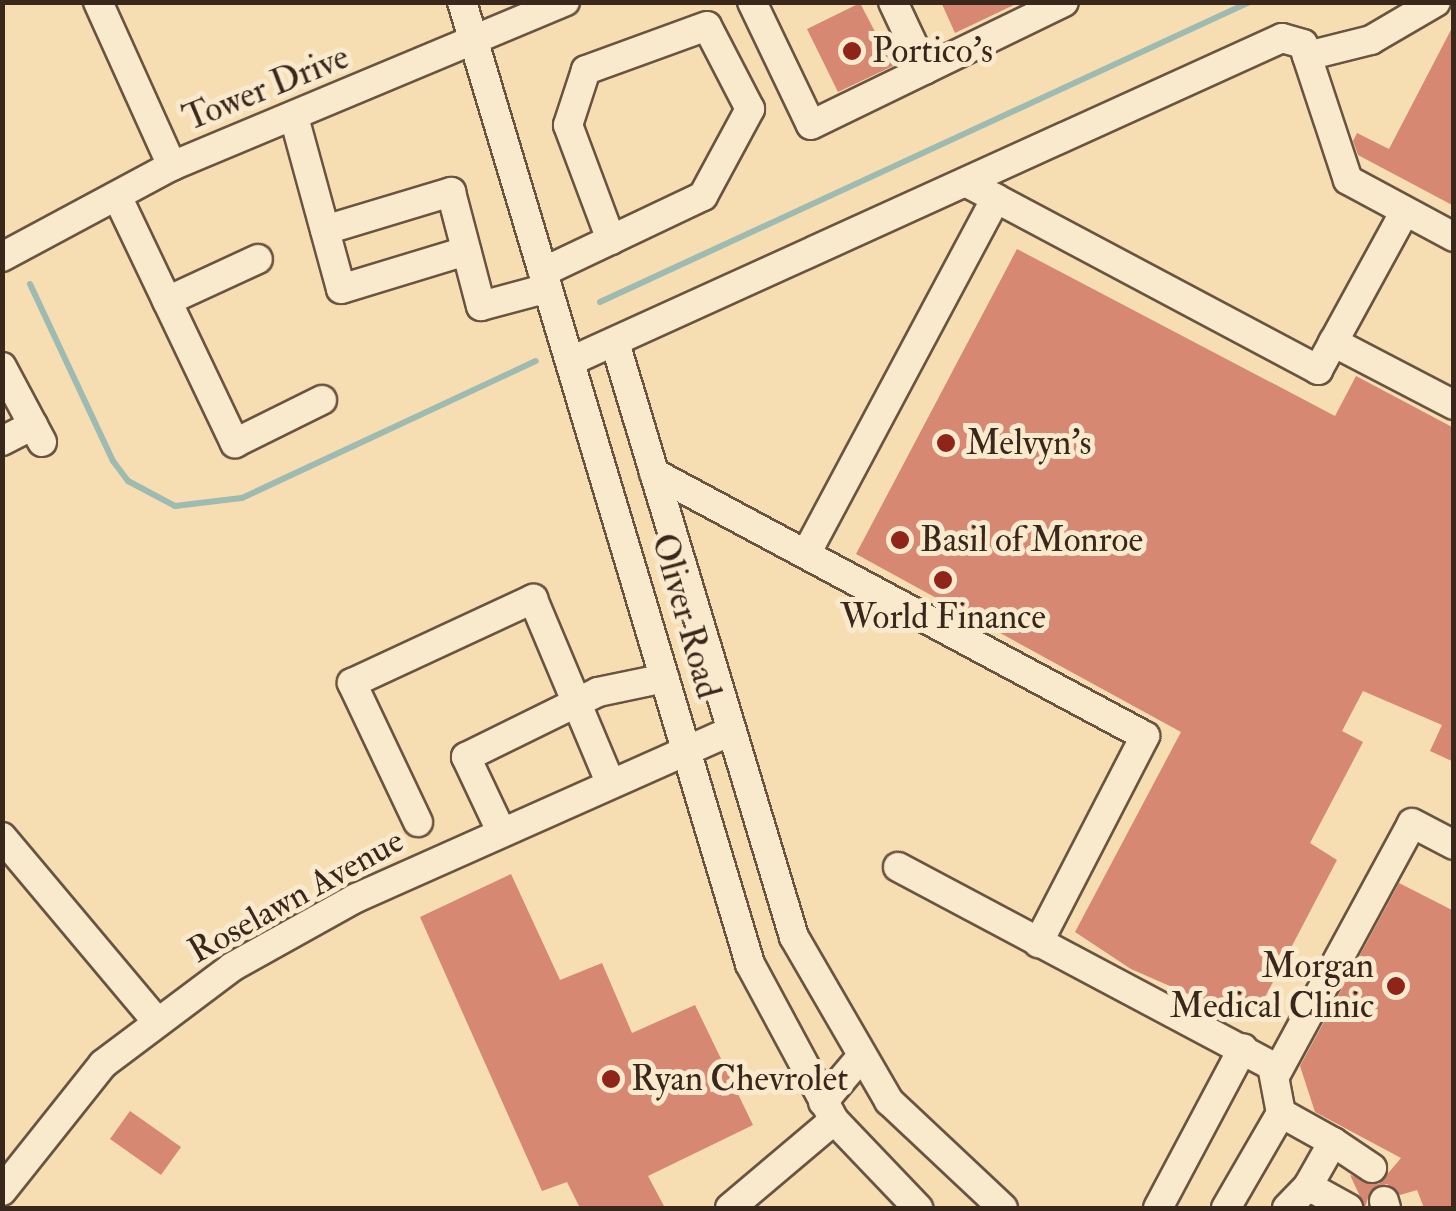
<!DOCTYPE html>
<html>
<head>
<meta charset="utf-8">
<style>
	body { margin:0 }
	#map { position:relative; width:1456px; height:1211px; overflow:hidden; background:#f6ddb2; font-family:"IM FELL Double Pica",serif }
	div>[style] { position:absolute }
	.stream>* { height:6px; margin:-3px; padding:0 3px; transform-origin:3px; border-radius:3px; background:#9dbbb0 }
	.building>* { inset:0; background:#d78873 }
	.roads { filter:drop-shadow(2px 0 #695441) drop-shadow(-2px 0 #695441) drop-shadow(0 2px #695441) drop-shadow(0 -2px #695441) }
	.minor>* { height:28px; margin:-14px; padding:0 14px; transform-origin:14px; border-radius:14px; background:#f9e9cd }
	.dots>* { width:28px; height:28px; translate:-50% -50%; box-sizing:border-box; border:5px solid #f9e9cd; border-radius:50% }
	span { translate:-50% -50%; white-space:nowrap; text-align:center; line-height:1.15; -webkit-text-stroke:10px #f9e9cd; paint-order:stroke }
	.poi-label { font-size:35px; color:#3a271b }
	.left { translate:0 -50%; text-align:left }
	.right { translate:-100% -50%; text-align:right }
	.street-label { font-size:35px; color:#3a271b }
	.frame { position:absolute; inset:0; border:5px solid #3a271b; pointer-events:none }
</style>
</head>
<body>
<div id="map">
	<div class="stream">
		<i style="left:30px;top:284px;width:195px;rotate:64.9deg"></i>
		<i style="left:113px;top:461px;width:25px;rotate:53deg"></i>
		<i style="left:128px;top:481px;width:53px;rotate:28deg"></i>
		<i style="left:175px;top:506px;width:67px;rotate:-6.8deg"></i>
		<i style="left:242px;top:498px;width:324px;rotate:-25deg"></i>
		<i style="left:600px;top:302px;width:716px;rotate:-24.78deg"></i>
	</div>
	<div class="building">
		<i style="clip-path:polygon(941px 2px,1020px 2px,955px 33px)"></i>
		<i style="clip-path:polygon(860px 3px,893px 66px,838px 92px,807px 29px)"></i>
		<i style="clip-path:polygon(1454px 24px,1454px 206px,1358px 155px,1353px 141px,1357px 133px,1389px 149px)"></i>
		<i style="clip-path:polygon(1017px 249px,1335px 416px,1356px 376px,1454px 428px,1454px 762px,1430px 751px,1442px 725px,1363px 691px,1342px 731px,1363px 742px,1310px 843px,1337px 860px,1252px 1022px,1131px 969px,1075px 932px,1181px 732px,856px 554px)"></i>
		<i style="clip-path:polygon(511px 874px,560px 980px,602px 963px,632px 1033px,695px 1005px,753px 1125px,648px 1176px,665px 1208px,580px 1208px,567px 1182px,542px 1191px,420px 917px)"></i>
		<i style="clip-path:polygon(1399px 883px,1454px 911px,1454px 1208px,1424px 1208px,1417px 1190px,1400px 1195px,1387px 1184px,1371px 1190px,1365px 1207px,1350px 1175px,1379px 1184px,1401px 1158px,1315px 1112px,1300px 1066px)"></i>
		<i style="clip-path:polygon(130px 1111px,181px 1147px,161px 1175px,110px 1139px)"></i>
	</div>
	<div class="roads">
		<div class="minor">
			<i style="left:98px;top:2px;width:180px;rotate:65.7deg"></i>
			<i style="left:462px;top:2px;width:1004px;rotate:73.33deg"></i>
			<i style="left:750px;top:964px;width:177px;rotate:61.7deg"></i>
			<i style="left:834px;top:1120px;width:122px;rotate:46.3deg"></i>
			<i style="left:752px;top:2px;width:136px;rotate:64.4deg"></i>
			<i style="left:811px;top:125px;width:281px;rotate:-25.9deg"></i>
			<i style="left:893px;top:2px;width:75px;rotate:64.8deg"></i>
			<i style="left:1307px;top:56px;width:66px;rotate:-14deg"></i>
			<i style="left:1371px;top:40px;width:75px;rotate:-30.3deg"></i>
			<i style="left:294px;top:117px;width:178px;rotate:74.7deg"></i>
			<i style="left:341px;top:289px;width:131px;rotate:-16.9deg"></i>
			<i style="left:967px;top:183px;width:398px;rotate:28deg"></i>
			<i style="left:1318px;top:370px;width:181px;rotate:-61.3deg"></i>
			<i style="left:117px;top:196px;width:274px;rotate:64.5deg"></i>
			<i style="left:235px;top:443px;width:97px;rotate:-26.3deg"></i>
			<i style="left:325px;top:230px;width:132px;rotate:-16.8deg"></i>
			<i style="left:451px;top:192px;width:118px;rotate:75.3deg"></i>
			<i style="left:481px;top:306px;width:69px;rotate:-15deg"></i>
			<i style="left:2px;top:257px;width:193px;rotate:-28.2deg"></i>
			<i style="left:172px;top:166px;width:426px;rotate:-22.7deg"></i>
			<i style="left:543px;top:272px;width:177px;rotate:-25.4deg"></i>
			<i style="left:703px;top:196px;width:99px;rotate:-61.6deg"></i>
			<i style="left:750px;top:109px;width:93px;rotate:-117.4deg"></i>
			<i style="left:707px;top:26px;width:129px;rotate:160deg"></i>
			<i style="left:586px;top:70px;width:58px;rotate:108.1deg"></i>
			<i style="left:568px;top:125px;width:123px;rotate:69.5deg"></i>
			<i style="left:167px;top:301px;width:100px;rotate:-24.8deg"></i>
			<i style="left:1333px;top:342px;width:136px;rotate:27.5deg"></i>
			<i style="left:616px;top:346px;width:617px;rotate:73.24deg"></i>
			<i style="left:794px;top:937px;width:190px;rotate:59.9deg"></i>
			<i style="left:889px;top:1101px;width:156px;rotate:43.2deg"></i>
			<i style="left:571px;top:361px;width:781px;rotate:-24.43deg"></i>
			<i style="left:1282px;top:38px;width:22px;rotate:16deg"></i>
			<i style="left:1303px;top:44px;width:143px;rotate:71.7deg"></i>
			<i style="left:1348px;top:180px;width:120px;rotate:28.3deg"></i>
			<i style="left:2px;top:367px;width:85px;rotate:61.9deg"></i>
			<i style="left:2px;top:441px;width:35px;rotate:-27deg"></i>
			<i style="left:654px;top:473px;width:557px;rotate:28.18deg"></i>
			<i style="left:1145px;top:736px;width:233px;rotate:117.3deg"></i>
			<i style="left:807px;top:552px;width:401px;rotate:-61.9deg"></i>
			<i style="left:418px;top:822px;width:154px;rotate:-115.4deg"></i>
			<i style="left:352px;top:683px;width:200px;rotate:-24.9deg"></i>
			<i style="left:533px;top:599px;width:199px;rotate:67.2deg"></i>
			<i style="left:501px;top:831px;width:82px;rotate:-115.3deg"></i>
			<i style="left:466px;top:757px;width:147px;rotate:-26.2deg"></i>
			<i style="left:598px;top:692px;width:68px;rotate:-11.8deg"></i>
			<i style="left:2px;top:837px;width:241px;rotate:50deg"></i>
			<i style="left:898px;top:867px;width:424px;rotate:28deg"></i>
			<i style="left:1272px;top:1066px;width:48px;rotate:79.2deg"></i>
			<i style="left:1281px;top:1113px;width:60px;rotate:29.1deg"></i>
			<i style="left:1333px;top:1142px;width:51px;rotate:119.6deg"></i>
			<i style="left:1308px;top:1186px;width:46px;rotate:28.8deg"></i>
			<i style="left:1276px;top:1074px;width:285px;rotate:-61.5deg"></i>
			<i style="left:1412px;top:823px;width:47px;rotate:27.6deg"></i>
			<i style="left:823px;top:1102px;width:57px;rotate:-49.9deg"></i>
			<i style="left:1333px;top:1142px;width:47px;rotate:33.7deg"></i>
			<i style="left:2px;top:1191px;width:162px;rotate:-51.5deg"></i>
			<i style="left:103px;top:1064px;width:161px;rotate:-36.9deg"></i>
			<i style="left:232px;top:967px;width:142px;rotate:-29.1deg"></i>
			<i style="left:356px;top:898px;width:411px;rotate:-24deg"></i>
			<i style="left:1384px;top:1201px;width:7px;rotate:74deg"></i>
			<i style="left:730px;top:1208px;width:136px;rotate:-40.2deg"></i>
			<i style="left:1158px;top:1208px;width:181px;rotate:-62deg"></i>
			<i style="left:1226px;top:1208px;width:110px;rotate:-59.9deg"></i>
			<i style="left:1287px;top:1208px;width:30px;rotate:-46deg"></i>
		</div>
	</div>
	<div class="dots">
		<i style="left:852px;top:51px;background:#8f2418"></i>
		<i style="left:946px;top:443px;background:#8f2418"></i>
		<i style="left:900px;top:540px;background:#8f2418"></i>
		<i style="left:943px;top:580px;background:#8f2418"></i>
		<i style="left:1396px;top:986px;background:#8f2418"></i>
		<i style="left:611px;top:1079px;background:#8f2418"></i>
	</div>
	<div class="poi-label">
		<span class="left" style="left:872px;top:51px">Portico's</span>
		<span class="left" style="left:966px;top:443px">Melvyn's</span>
		<span class="left" style="left:920px;top:540px">Basil of Monroe</span>
		<span style="left:943px;top:617px">World Finance</span>
		<span class="right" style="left:1374px;top:986px">Morgan<br>Medical Clinic</span>
		<span class="left" style="left:631px;top:1079px">Ryan Chevrolet</span>
	</div>
	<div class="street-label">
		<span style="left:266px;top:88px;rotate:-22deg">Tower Drive</span>
		<span style="left:686px;top:616px;rotate:74deg">Oliver Road</span>
		<span style="left:296px;top:896px;rotate:-29deg">Roselawn Avenue</span>
	</div>
	<div class="frame"></div>
</div>
</body>
</html>
